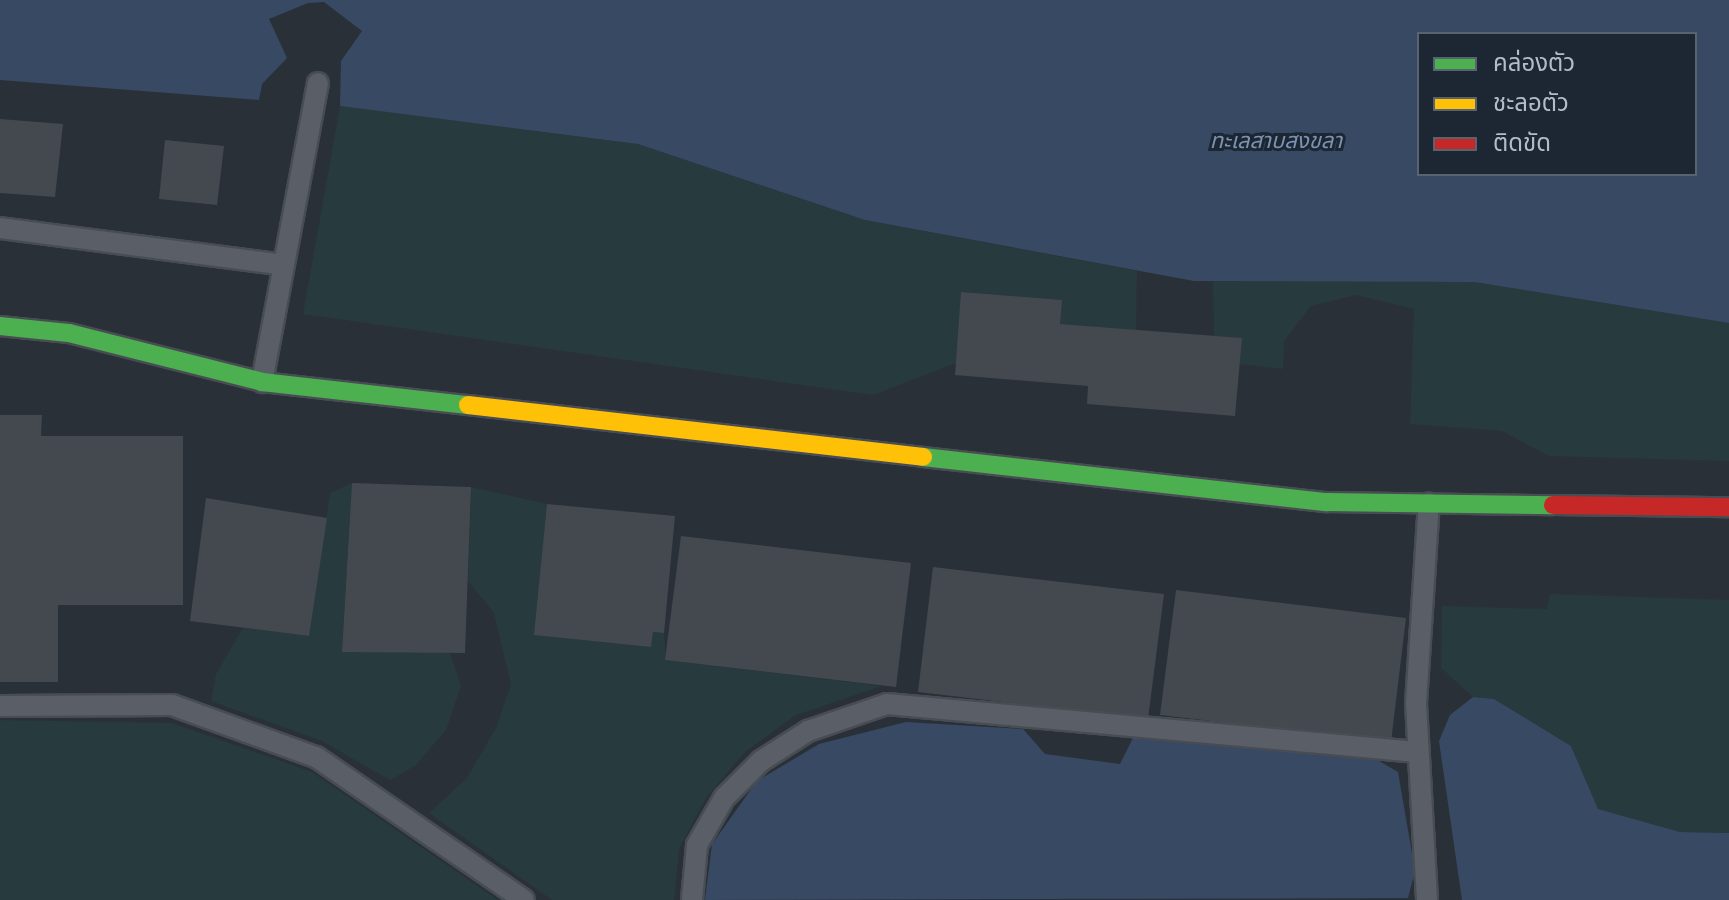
<!DOCTYPE html>
<html>
<head>
<meta charset="utf-8">
<style>
	body { margin:0 }
	#map { position:relative; width:1729px; height:900px; overflow:hidden; background:#2a3038; font-family:"PT Sans Narrow","Noto Sans Thai",sans-serif }
	div>[style] { position:absolute }
	.green>* { inset:0; background:#273a3e }
	.water>* { inset:0; background:#384963 }
	.building>* { inset:0; background:#444950 }
	.roads { filter:drop-shadow(2px 0 #484c53) drop-shadow(-2px 0 #484c53) drop-shadow(0 2px #484c53) drop-shadow(0 -2px #484c53) }
	.lane>* { height:20px; margin:-10px; padding:0 10px; transform-origin:10px; border-radius:10px; background:#5a5e66 }
	.fast>* { height:18px; margin:-9px; padding:0 9px; transform-origin:9px; border-radius:9px; background:#4caf50 }
	.slow>* { height:18px; margin:-9px; padding:0 9px; transform-origin:9px; border-radius:9px; background:#ffc107 }
	.jam>* { height:18px; margin:-9px; padding:0 9px; transform-origin:9px; border-radius:9px; background:#c62828 }
	span { translate:-50% -50%; white-space:nowrap; text-align:center; line-height:1.15; -webkit-text-stroke:6px #1d2633; paint-order:stroke }
	.water-label { font-size:22px; color:#7c92b1; font-style:italic }
	.legend { position:absolute; left:1417px; top:32px; width:280px; height:144px; box-sizing:border-box; background:#1d2633; border:2px solid #59626f; margin:0; padding:10px 14px; list-style:none; font-size:24px; color:#b4bcc9 }
	.legend li { display:flex; align-items:center; gap:16px; height:40px }
	.legend b { width:40px; border:2px solid #59626f }
</style>
</head>
<body>
<div id="map">
	<div class="green">
		<i style="clip-path:polygon(340px 106px,638px 144px,865px 220px,1137px 271px,1136px 330px,1060px 324px,1061px 300px,962px 292px,956px 363px,873px 395px,303px 314px)"></i>
		<i style="clip-path:polygon(1213px 281px,1474px 282px,1729px 323px,1729px 461px,1549px 456px,1502px 431px,1410px 424px,1414px 309px,1356px 295px,1311px 306px,1284px 341px,1283px 369px,1239px 364px,1241px 338px,1214px 336px)"></i>
		<i style="clip-path:polygon(352px 483px,342px 651px,450px 653px,461px 685px,446px 730px,415px 766px,390px 780px,322px 741px,211px 701px,216px 674px,243px 628px,309px 636px,330px 493px)"></i>
		<i style="clip-path:polygon(471px 487px,547px 504px,535px 635px,651px 647px,653px 632px,664px 633px,666px 660px,882px 686px,796px 715px,745px 752px,706px 798px,679px 849px,674px 900px,552px 900px,429px 813px,467px 778px,496px 728px,511px 685px,494px 613px,468px 581px)"></i>
		<i style="clip-path:polygon(1550px 594px,1729px 600px,1729px 833px,1680px 832px,1598px 809px,1571px 746px,1494px 699px,1473px 697px,1441px 668px,1442px 606px,1547px 609px)"></i>
		<i style="clip-path:polygon(0 720px,172px 723px,312px 772px,498px 900px,0 900px)"></i>
	</div>
	<div class="water">
		<i style="clip-path:polygon(evenodd,0 0,1729px 0,1729px 323px,1474px 282px,1194px 281px,865px 220px,638px 144px,340px 106px,341px 61px,362px 31px,324px 2px,308px 3px,269px 19px,287px 58px,262px 84px,259px 100px,0 80px,0 0,1695px 34px,1695px 174px,1419px 174px,1419px 34px,1695px 34px)"></i>
		<i style="clip-path:polygon(1473px 697px,1494px 699px,1571px 746px,1598px 809px,1680px 832px,1729px 833px,1729px 900px,1462px 900px,1439px 741px,1450px 715px)"></i>
		<i style="clip-path:polygon(906px 722px,1023px 729px,1045px 754px,1120px 764px,1133px 738px,1313px 749px,1379px 761px,1398px 772px,1415px 871px,1408px 898px,705px 900px,712px 844px,757px 781px,819px 744px)"></i>
	</div>
	<div class="building">
		<i style="clip-path:polygon(0 119px,63px 124px,55px 197px,0 193px)"></i>
		<i style="clip-path:polygon(165px 140px,224px 146px,217px 205px,159px 199px)"></i>
		<i style="clip-path:polygon(961px 292px,1062px 300px,1060px 324px,1242px 338px,1235px 416px,1087px 404px,1088px 386px,955px 375px)"></i>
		<i style="clip-path:polygon(0 415px,42px 415px,41px 436px,183px 436px,183px 605px,58px 605px,58px 682px,0 682px)"></i>
		<i style="clip-path:polygon(352px 483px,471px 487px,465px 653px,342px 652px)"></i>
		<i style="clip-path:polygon(206px 498px,327px 518px,309px 636px,190px 621px)"></i>
		<i style="clip-path:polygon(547px 504px,675px 516px,664px 633px,653px 632px,651px 647px,534px 635px)"></i>
		<i style="clip-path:polygon(681px 536px,911px 563px,896px 687px,665px 660px)"></i>
		<i style="clip-path:polygon(933px 567px,1164px 594px,1148px 719px,918px 692px)"></i>
		<i style="clip-path:polygon(1176px 590px,1406px 618px,1391px 742px,1160px 715px)"></i>
	</div>
	<div class="roads">
		<div class="lane">
			<i style="left:0;top:228px;width:286px;rotate:7.4deg"></i>
			<i style="left:262px;top:382px;width:304px;rotate:-79.4deg"></i>
			<i style="left:0;top:706px;width:172px;rotate:-0.3deg"></i>
			<i style="left:172px;top:705px;width:153px;rotate:19.9deg"></i>
			<i style="left:316px;top:757px;width:252px;rotate:34.5deg"></i>
			<i style="left:692px;top:900px;width:55px;rotate:-84.8deg"></i>
			<i style="left:697px;top:845px;width:54px;rotate:-60.1deg"></i>
			<i style="left:724px;top:798px;width:52px;rotate:-45deg"></i>
			<i style="left:761px;top:761px;width:56px;rotate:-32.6deg"></i>
			<i style="left:808px;top:731px;width:83px;rotate:-18.9deg"></i>
			<i style="left:887px;top:704px;width:532px;rotate:5.17deg"></i>
			<i style="left:1427px;top:900px;width:197px;rotate:-93.2deg"></i>
			<i style="left:1416px;top:703px;width:200px;rotate:-86.3deg"></i>
		</div>
		<div class="fast">
			<i style="left:0;top:326px;width:69px;rotate:5.8deg"></i>
			<i style="left:69px;top:333px;width:199px;rotate:14.2deg"></i>
			<i style="left:262px;top:382px;width:207px;rotate:6.4deg"></i>
			<i style="left:923px;top:457px;width:406px;rotate:6.4deg"></i>
			<i style="left:1327px;top:502px;width:226px;rotate:0.8deg"></i>
		</div>
		<div class="slow">
			<i style="left:468px;top:405px;width:458px;rotate:6.5deg"></i>
		</div>
		<div class="jam">
			<i style="left:1553px;top:505px;width:176px;rotate:0.7deg"></i>
		</div>
	</div>
	<div class="water-label">
		<span style="left:1276px;top:141px">ทะเลสาบสงขลา</span>
	</div>
	<ul class="legend">
	<li><b style="height:10px;background:#4caf50"></b>คล่องตัว</li>
	<li><b style="height:10px;background:#ffc107"></b>ชะลอตัว</li>
	<li><b style="height:10px;background:#c62828"></b>ติดขัด</li>
	</ul>
</div>
</body>
</html>
